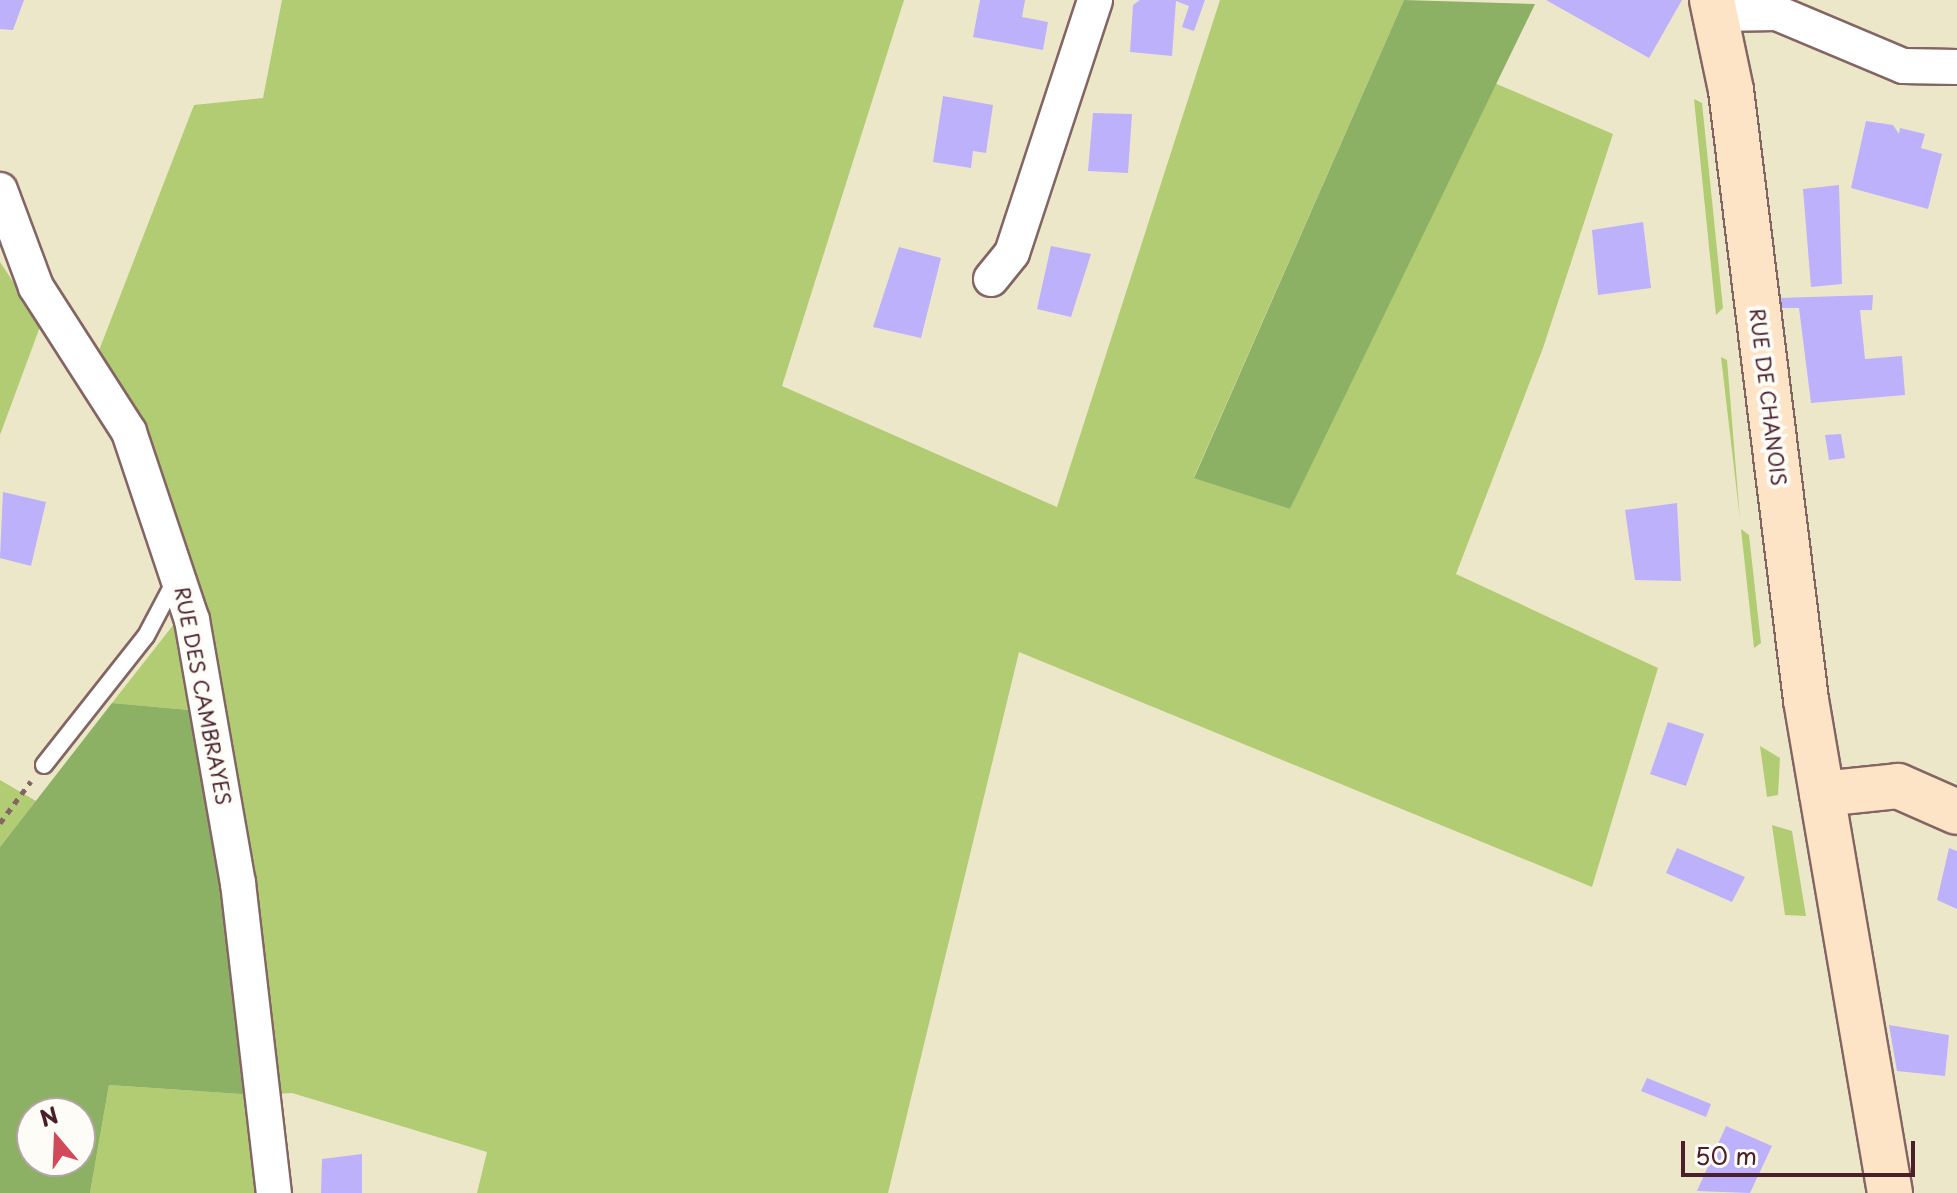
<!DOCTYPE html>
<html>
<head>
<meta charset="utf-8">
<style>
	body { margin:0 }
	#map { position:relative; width:1957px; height:1193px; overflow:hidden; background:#ede7ca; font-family:"Playpen Sans",sans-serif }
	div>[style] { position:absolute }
	.green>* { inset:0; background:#b1cc72 }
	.forest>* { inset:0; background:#8cb064 }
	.building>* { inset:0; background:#bdb1fc }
	.path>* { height:5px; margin-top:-2.5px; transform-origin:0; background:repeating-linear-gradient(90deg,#836563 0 6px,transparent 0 12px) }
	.roads { filter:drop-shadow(2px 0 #836563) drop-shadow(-2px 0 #836563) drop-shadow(0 2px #836563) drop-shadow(0 -2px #836563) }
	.lane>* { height:16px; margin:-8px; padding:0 8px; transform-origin:8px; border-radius:8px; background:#fff }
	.street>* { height:34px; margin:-17px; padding:0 17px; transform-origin:17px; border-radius:17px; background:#fff }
	.secondary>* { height:44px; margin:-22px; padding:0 22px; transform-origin:22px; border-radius:22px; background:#fee4c6 }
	span { translate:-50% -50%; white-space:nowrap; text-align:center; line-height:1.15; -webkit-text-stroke:8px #fdfcf7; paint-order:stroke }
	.street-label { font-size:20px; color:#4a1f2b }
	.north { position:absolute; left:16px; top:1097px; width:80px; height:80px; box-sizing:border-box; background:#fdfcf7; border:2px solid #b5a4a5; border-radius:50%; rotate:341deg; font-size:22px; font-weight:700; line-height:32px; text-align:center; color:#4a1f2b }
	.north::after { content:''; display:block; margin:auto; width:28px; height:36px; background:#d1495b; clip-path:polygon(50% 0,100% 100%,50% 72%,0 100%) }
	.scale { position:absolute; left:1681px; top:1141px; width:234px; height:36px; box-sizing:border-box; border:4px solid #4a1f2b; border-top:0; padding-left:10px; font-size:24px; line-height:28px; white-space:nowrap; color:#4a1f2b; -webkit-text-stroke:6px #fdfcf7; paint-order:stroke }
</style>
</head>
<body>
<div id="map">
	<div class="green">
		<i style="clip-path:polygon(282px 0,904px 0,782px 386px,1057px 507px,1220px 0,1404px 0,1194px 477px,1290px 509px,1492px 82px,1613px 134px,1543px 348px,1456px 574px,1658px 668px,1592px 887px,1019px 652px,888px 1193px,477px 1193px,487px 1152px,292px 1093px,274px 1094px,139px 421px,98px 353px,194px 105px,263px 98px)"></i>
		<i style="clip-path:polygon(1694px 99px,1702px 103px,1723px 308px,1716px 315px)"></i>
		<i style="clip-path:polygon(0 262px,41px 324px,0 435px)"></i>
		<i style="clip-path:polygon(1721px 357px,1727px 360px,1740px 519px)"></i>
		<i style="clip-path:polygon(1741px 529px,1749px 535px,1761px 643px,1754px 648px)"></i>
		<i style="clip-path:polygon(174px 624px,181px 629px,200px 711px,112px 703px)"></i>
		<i style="clip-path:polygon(1760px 746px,1780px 758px,1778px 795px,1767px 797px)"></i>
		<i style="clip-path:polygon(0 780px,36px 801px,0 847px)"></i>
		<i style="clip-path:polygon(1772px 825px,1792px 831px,1806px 916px,1785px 915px)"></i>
		<i style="clip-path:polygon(109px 1085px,255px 1095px,265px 1193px,90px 1193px)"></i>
	</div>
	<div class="forest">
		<i style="clip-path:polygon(1404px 0,1535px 4px,1290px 509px,1194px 478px)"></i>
		<i style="clip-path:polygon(evenodd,112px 703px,200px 711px,255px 1095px,109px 1085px,90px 1193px,0 1193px,0 847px,112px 703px,32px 1113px,80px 1113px,80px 1161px,32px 1161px,32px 1113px)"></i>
	</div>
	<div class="building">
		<i style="clip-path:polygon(0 0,24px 0,13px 30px,0 29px)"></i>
		<i style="clip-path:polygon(980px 0,1025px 0,1022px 17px,1048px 22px,1043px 50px,973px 37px)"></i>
		<i style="clip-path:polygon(1140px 0,1205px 0,1194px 31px,1182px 27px,1189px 6px,1176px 1px,1172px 56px,1130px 52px,1133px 5px)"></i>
		<i style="clip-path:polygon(1546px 0,1682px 0,1649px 58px)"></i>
		<i style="clip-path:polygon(943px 96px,993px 105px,986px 153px,973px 151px,971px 168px,933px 162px)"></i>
		<i style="clip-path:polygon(1093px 113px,1132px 114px,1128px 173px,1088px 171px)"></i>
		<i style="clip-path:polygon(1866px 121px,1893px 125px,1899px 134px,1900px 128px,1925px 134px,1921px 148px,1942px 154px,1928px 209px,1851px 188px)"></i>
		<i style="clip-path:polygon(1839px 185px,1842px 284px,1811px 287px,1803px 189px)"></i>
		<i style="clip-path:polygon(1643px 222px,1651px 288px,1598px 295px,1592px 230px)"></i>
		<i style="clip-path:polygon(1051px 246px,1091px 254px,1071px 317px,1037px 309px)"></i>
		<i style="clip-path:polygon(899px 247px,941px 258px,921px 338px,873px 327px)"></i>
		<i style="clip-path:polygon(1873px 295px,1872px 310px,1860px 310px,1865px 359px,1902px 356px,1905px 395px,1811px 403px,1799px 308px,1779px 308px,1778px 298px)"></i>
		<i style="clip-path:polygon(1841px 434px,1845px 458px,1829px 460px,1825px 435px)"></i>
		<i style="clip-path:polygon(3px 492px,46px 502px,31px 566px,0 558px)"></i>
		<i style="clip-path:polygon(1677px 503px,1681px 581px,1635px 580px,1625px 510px)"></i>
		<i style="clip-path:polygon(1668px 722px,1704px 734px,1686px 786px,1650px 774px)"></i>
		<i style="clip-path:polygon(1677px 848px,1745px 877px,1732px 902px,1666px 873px)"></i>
		<i style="clip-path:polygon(1949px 848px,1957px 851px,1957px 909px,1937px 900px)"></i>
		<i style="clip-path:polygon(1889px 1025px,1949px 1035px,1945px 1076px,1897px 1071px)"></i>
		<i style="clip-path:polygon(1647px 1078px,1711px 1104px,1706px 1117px,1641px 1091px)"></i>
		<i style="clip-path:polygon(1726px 1126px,1772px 1146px,1750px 1193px,1697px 1191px)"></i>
		<i style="clip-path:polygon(362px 1154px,362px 1193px,321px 1193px,322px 1159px)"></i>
	</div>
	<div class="path">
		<i style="left:0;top:823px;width:52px;rotate:-53.6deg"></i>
	</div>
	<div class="roads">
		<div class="lane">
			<i style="left:44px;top:765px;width:164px;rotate:-51.7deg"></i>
			<i style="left:146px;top:636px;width:64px;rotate:-62.2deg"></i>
		</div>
		<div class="street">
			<i style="left:1717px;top:14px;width:60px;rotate:-1deg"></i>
			<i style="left:1777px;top:13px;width:137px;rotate:22.8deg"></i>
			<i style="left:1903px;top:66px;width:54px;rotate:1.1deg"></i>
			<i style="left:0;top:190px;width:103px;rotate:69.6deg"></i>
			<i style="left:36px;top:287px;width:172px;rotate:57.3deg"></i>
			<i style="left:129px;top:432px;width:198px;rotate:71.5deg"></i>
			<i style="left:192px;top:620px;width:267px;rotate:80.1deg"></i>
			<i style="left:238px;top:883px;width:312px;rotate:83.4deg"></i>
			<i style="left:991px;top:279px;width:33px;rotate:-51deg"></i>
			<i style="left:1012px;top:253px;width:266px;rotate:-71.8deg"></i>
		</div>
		<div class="secondary">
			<i style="left:1712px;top:0;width:92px;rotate:78.1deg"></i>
			<i style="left:1731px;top:90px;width:615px;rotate:82.99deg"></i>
			<i style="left:1806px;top:700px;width:500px;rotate:80.33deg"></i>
			<i style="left:1822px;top:794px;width:76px;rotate:-6deg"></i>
			<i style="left:1898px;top:786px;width:64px;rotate:23.8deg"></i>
		</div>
	</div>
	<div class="street-label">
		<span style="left:1768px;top:397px;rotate:83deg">RUE DE CHANOIS</span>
		<span style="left:203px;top:696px;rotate:79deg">RUE DES CAMBRAYES</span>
	</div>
	<div class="north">N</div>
	<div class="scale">50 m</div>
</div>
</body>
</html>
